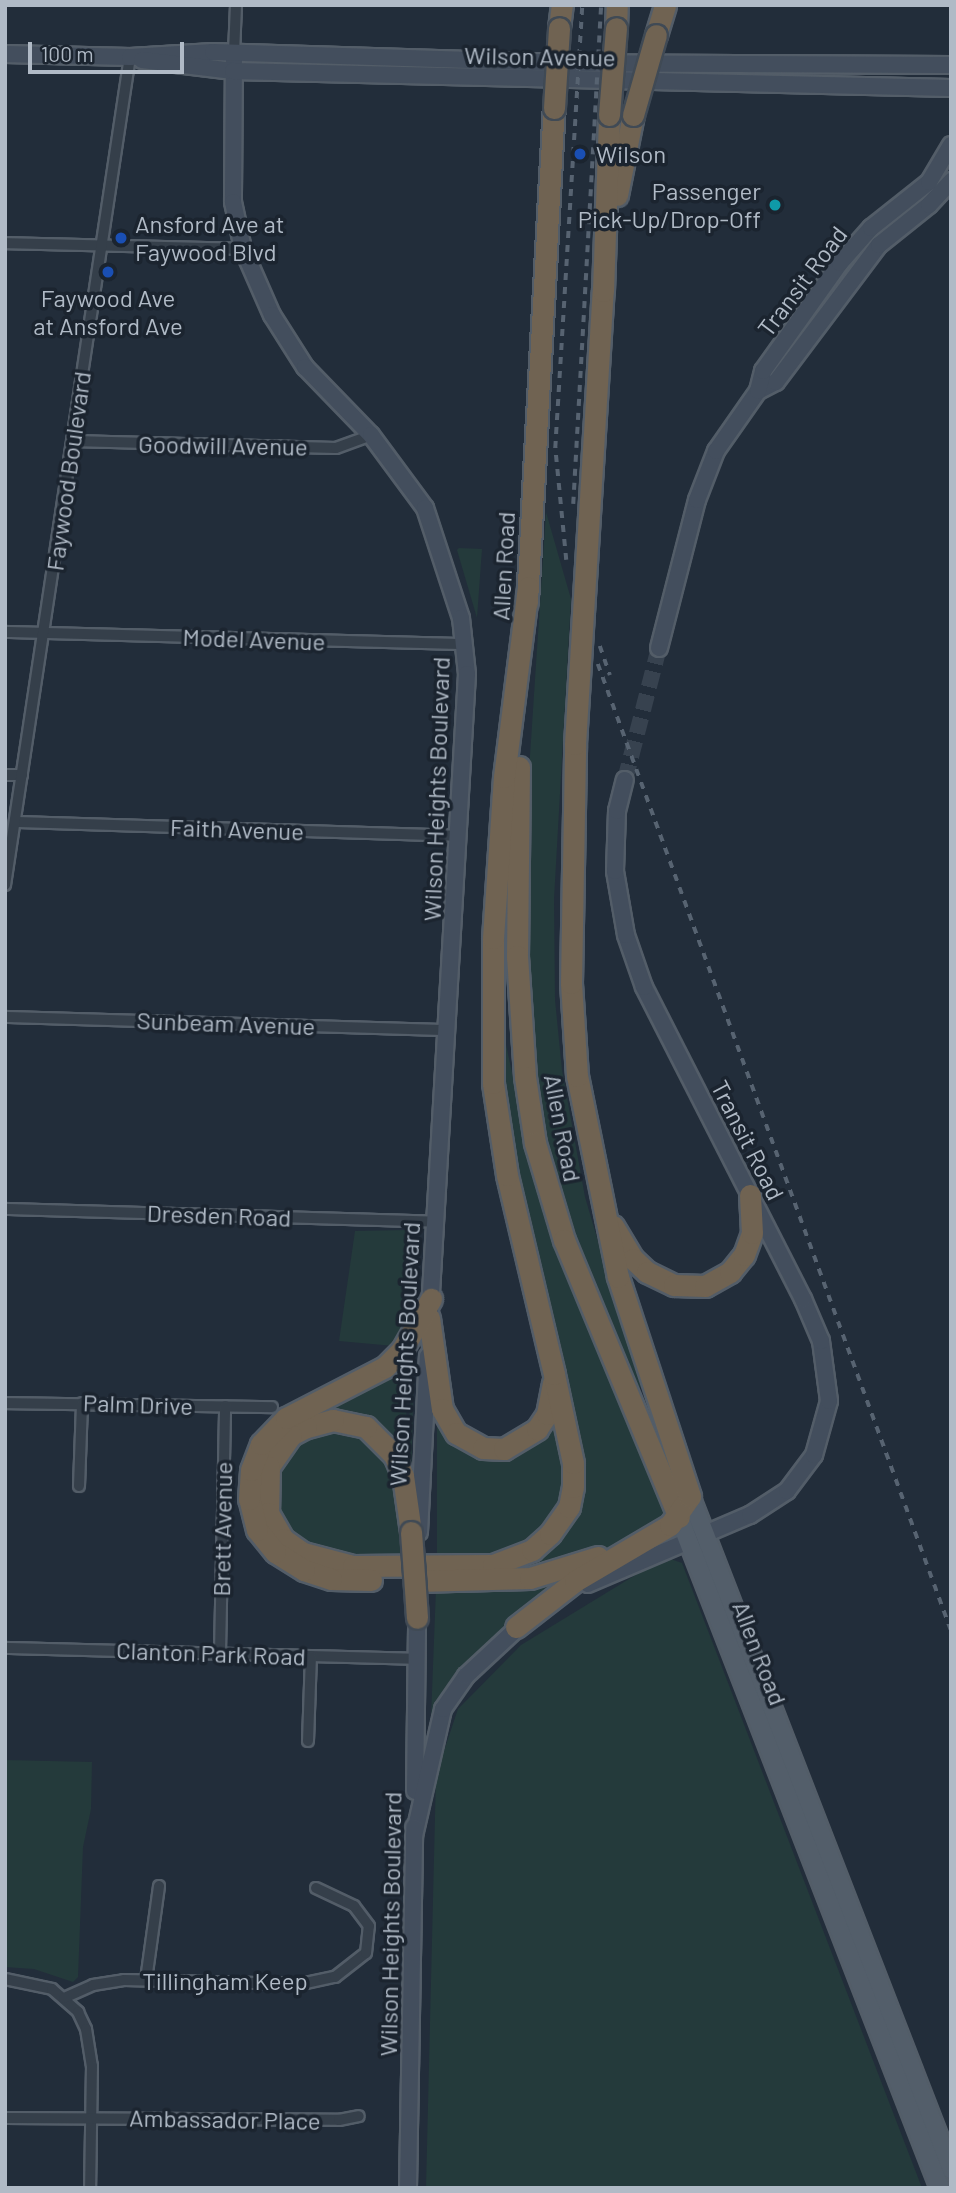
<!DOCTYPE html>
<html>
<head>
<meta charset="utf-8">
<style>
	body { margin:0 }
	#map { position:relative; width:956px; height:2193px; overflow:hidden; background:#222d3a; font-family:Barlow,sans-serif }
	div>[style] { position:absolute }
	.green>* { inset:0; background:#243a3b }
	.secondary-tunnel>* { height:16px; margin-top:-8px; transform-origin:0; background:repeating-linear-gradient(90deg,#37424f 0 16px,transparent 0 24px) }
	.roads { filter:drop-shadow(2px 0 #535d68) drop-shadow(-2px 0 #535d68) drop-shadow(0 2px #535d68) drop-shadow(0 -2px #535d68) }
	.street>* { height:10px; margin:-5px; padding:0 5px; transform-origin:5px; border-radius:5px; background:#353f4a }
	.secondary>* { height:16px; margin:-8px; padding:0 8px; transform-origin:8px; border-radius:8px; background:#434e5d }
	.primary>* { height:18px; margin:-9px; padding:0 9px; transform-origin:9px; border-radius:9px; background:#535e6a }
	.highway>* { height:21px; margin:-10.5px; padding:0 10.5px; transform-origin:10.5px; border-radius:10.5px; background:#706352 }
	.rail>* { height:3.5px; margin-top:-1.75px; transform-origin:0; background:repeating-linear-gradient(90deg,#576371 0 7px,transparent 0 14px) }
	.bridges { filter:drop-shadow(2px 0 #404a55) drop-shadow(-2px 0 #404a55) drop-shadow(0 2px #404a55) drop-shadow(0 -2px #404a55) }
	.highway-bridge>* { height:21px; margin:-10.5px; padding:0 10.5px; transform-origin:10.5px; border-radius:10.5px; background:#706352 }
	.dots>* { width:19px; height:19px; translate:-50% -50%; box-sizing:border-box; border:4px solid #1b242f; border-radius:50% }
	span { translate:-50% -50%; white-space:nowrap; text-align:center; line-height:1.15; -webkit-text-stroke:7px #1b242f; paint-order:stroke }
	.street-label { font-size:24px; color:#b0bac6 }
	.poi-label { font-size:24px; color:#b0bac6 }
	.left { translate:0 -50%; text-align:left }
	.right { translate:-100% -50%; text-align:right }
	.frame { position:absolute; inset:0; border:7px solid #b0bac6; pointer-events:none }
	.scale { position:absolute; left:28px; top:42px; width:156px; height:32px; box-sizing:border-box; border:4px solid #b0bac6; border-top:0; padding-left:9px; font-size:21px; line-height:24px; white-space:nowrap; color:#b0bac6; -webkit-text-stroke:5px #1b242f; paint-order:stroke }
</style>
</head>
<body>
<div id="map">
	<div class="green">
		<i style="clip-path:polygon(546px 512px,571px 599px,554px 899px,555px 1000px,562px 1070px,585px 1197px,641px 1387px,637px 1390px,584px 1268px,553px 1176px,536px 1092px,525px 981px,529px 771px)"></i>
		<i style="clip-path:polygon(459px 548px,482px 549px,477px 618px,457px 550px)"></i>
		<i style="clip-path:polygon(504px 1035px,536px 1185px,669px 1514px,627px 1541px,562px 1566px,491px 1572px,575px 1505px,514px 1176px,498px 1037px)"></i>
		<i style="clip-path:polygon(407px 1230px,413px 1239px,407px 1321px,394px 1346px,339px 1341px,355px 1231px)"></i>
		<i style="clip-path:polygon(413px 1339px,414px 1367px,411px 1482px,407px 1467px)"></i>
		<i style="clip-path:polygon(408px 1355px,405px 1461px,399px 1451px,308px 1413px)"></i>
		<i style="clip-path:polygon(437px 1410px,513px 1454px,536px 1442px,557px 1413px,566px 1473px,560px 1507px,540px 1536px,502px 1556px,437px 1561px)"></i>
		<i style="clip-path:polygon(325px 1428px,360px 1433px,386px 1454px,401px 1517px,400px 1560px,350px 1558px,316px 1550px,286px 1531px,273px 1496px,274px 1475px,288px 1448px)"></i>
		<i style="clip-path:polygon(665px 1557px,682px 1563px,922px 2188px,426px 2188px,436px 1775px,458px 1709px,521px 1645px)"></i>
		<i style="clip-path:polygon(568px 1572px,477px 1652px,431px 1718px,436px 1588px)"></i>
		<i style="clip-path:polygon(5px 1760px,92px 1762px,91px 1809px,83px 1847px,78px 1977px,73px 1982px,34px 1969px,5px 1967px)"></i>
	</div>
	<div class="secondary-tunnel">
		<i style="left:625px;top:780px;width:136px;rotate:-75.6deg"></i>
	</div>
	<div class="roads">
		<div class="street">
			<i style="left:234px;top:53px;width:48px;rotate:-87.6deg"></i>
			<i style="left:5px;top:243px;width:238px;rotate:1.4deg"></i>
			<i style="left:73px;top:441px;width:263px;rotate:1.5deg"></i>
			<i style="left:336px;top:448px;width:37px;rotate:-20deg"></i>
			<i style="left:5px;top:632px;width:459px;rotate:1.5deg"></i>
			<i style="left:5px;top:775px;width:17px"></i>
			<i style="left:15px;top:822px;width:444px;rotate:1.8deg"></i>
			<i style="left:5px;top:885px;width:837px;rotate:-81.42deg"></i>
			<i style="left:5px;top:1017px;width:441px;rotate:1.7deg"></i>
			<i style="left:5px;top:1209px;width:428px;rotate:1.7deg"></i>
			<i style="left:5px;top:1403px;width:267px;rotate:0.9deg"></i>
			<i style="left:79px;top:1486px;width:83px;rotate:-87.9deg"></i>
			<i style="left:5px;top:1648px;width:413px;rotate:1.5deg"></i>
			<i style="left:220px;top:1652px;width:246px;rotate:-88.8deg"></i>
			<i style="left:308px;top:1741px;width:85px;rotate:-88deg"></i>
			<i style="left:5px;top:1979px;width:48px;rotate:12deg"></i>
			<i style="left:52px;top:1989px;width:35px;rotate:41deg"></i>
			<i style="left:78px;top:2012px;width:19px;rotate:65deg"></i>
			<i style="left:86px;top:2029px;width:37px;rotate:81deg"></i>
			<i style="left:92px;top:2066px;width:122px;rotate:90.9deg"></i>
			<i style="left:146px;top:1980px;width:95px;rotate:-82.1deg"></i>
			<i style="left:64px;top:1998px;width:32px;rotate:-24deg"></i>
			<i style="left:93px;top:1985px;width:31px;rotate:-9deg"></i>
			<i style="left:124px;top:1980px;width:177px;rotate:1.3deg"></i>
			<i style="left:301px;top:1984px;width:35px;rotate:-12deg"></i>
			<i style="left:335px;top:1977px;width:39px;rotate:-38deg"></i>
			<i style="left:366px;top:1953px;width:27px;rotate:-84deg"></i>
			<i style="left:369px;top:1926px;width:25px;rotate:-127deg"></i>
			<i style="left:354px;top:1906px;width:42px;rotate:-154.7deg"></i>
			<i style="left:5px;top:2118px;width:334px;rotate:0.3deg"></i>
			<i style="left:339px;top:2120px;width:20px;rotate:-11deg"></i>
		</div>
		<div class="secondary">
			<i style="left:234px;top:53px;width:149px;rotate:90.4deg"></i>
			<i style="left:233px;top:202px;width:48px;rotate:78deg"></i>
			<i style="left:243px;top:249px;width:72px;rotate:66.3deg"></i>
			<i style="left:272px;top:315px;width:62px;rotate:57.6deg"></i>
			<i style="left:305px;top:367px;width:95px;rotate:45.9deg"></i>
			<i style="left:371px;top:435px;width:91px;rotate:53.5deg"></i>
			<i style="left:425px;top:508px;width:116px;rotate:71.9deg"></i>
			<i style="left:461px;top:618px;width:56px;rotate:83.9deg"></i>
			<i style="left:467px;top:674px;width:636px;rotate:93.33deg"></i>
			<i style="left:5px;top:54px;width:125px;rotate:1.4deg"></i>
			<i style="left:130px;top:57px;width:83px;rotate:-3.4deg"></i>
			<i style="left:213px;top:52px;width:346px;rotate:1.8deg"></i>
			<i style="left:559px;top:63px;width:392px;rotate:0.3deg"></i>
			<i style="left:142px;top:60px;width:92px;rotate:6.9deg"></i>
			<i style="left:233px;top:71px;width:718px;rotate:1.36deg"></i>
			<i style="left:758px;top:391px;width:20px;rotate:-27deg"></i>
			<i style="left:776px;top:382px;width:171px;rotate:-53.1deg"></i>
			<i style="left:879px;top:245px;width:64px;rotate:-38.7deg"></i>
			<i style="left:929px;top:205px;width:33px;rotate:-47deg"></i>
			<i style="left:659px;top:648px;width:153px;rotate:-75.6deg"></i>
			<i style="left:697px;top:500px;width:53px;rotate:-68.8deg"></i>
			<i style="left:716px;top:451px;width:73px;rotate:-55deg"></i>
			<i style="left:758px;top:391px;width:21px;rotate:-76deg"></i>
			<i style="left:763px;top:371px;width:133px;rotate:-54.5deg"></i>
			<i style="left:840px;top:263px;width:47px;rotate:-48.5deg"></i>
			<i style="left:871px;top:228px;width:74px;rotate:-38.4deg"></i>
			<i style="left:929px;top:182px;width:43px;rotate:-59.3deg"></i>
			<i style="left:419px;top:1532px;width:176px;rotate:-87.1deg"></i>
			<i style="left:588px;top:1584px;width:176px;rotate:-23.1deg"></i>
			<i style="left:750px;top:1515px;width:44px;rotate:-33deg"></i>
			<i style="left:787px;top:1491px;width:45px;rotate:-53.1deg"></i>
			<i style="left:814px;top:1455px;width:56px;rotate:-74.5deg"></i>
			<i style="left:829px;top:1401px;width:61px;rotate:-97.6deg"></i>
			<i style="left:821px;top:1341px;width:46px;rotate:-113.2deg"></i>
			<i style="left:803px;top:1299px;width:350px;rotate:-117deg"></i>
			<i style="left:644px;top:987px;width:55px;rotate:-109.1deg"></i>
			<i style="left:626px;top:935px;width:65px;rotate:-99.8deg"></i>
			<i style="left:615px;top:871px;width:60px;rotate:-88.1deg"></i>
			<i style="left:617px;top:811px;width:32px;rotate:-76deg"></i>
			<i style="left:415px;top:1791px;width:173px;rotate:-89.3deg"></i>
			<i style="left:414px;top:1836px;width:130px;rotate:-77.1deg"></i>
			<i style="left:443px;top:1709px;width:40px;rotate:-55.1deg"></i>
			<i style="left:466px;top:1676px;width:78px;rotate:-42.9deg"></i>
			<i style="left:408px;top:2188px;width:361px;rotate:-89deg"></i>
		</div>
		<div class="primary">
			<i style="left:690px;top:1496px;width:722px;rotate:68.8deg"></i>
			<i style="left:679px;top:1517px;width:720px;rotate:68.75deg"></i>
		</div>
		<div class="highway">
			<i style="left:559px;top:28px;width:23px;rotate:-83deg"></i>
			<i style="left:616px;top:28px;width:23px;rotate:-88deg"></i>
			<i style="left:656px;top:35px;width:31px;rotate:-73deg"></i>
			<i style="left:617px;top:195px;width:82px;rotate:-78.7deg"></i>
			<i style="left:527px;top:602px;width:495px;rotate:-86.9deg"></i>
			<i style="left:519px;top:767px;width:189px;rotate:90.6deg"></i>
			<i style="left:517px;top:956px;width:121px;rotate:86.2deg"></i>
			<i style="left:525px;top:1077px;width:67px;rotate:81.4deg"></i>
			<i style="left:535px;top:1143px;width:101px;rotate:73.4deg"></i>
			<i style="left:564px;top:1240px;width:300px;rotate:67.5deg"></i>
			<i style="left:613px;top:1226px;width:39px;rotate:59deg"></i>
			<i style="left:633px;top:1259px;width:19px;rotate:43deg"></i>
			<i style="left:647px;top:1272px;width:30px;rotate:26deg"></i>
			<i style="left:674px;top:1285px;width:31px;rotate:2deg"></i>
			<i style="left:705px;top:1286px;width:29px;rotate:-29deg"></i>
			<i style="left:730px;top:1272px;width:22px;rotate:-51deg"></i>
			<i style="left:744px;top:1255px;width:23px;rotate:-70deg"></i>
			<i style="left:752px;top:1233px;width:38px;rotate:-93deg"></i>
			<i style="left:429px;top:1318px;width:92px;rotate:81.9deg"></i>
			<i style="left:442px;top:1409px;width:28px;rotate:60deg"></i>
			<i style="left:456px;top:1433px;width:31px;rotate:29deg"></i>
			<i style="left:483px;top:1448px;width:21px;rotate:3deg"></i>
			<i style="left:504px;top:1449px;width:39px;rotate:-31deg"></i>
			<i style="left:537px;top:1429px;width:18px;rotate:-56deg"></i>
			<i style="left:547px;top:1414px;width:32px;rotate:-79deg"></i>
			<i style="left:411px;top:1532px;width:57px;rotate:-98.1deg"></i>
			<i style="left:403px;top:1476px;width:23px;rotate:-113deg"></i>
			<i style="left:394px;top:1455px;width:40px;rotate:-135deg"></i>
			<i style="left:366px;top:1427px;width:34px;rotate:-168deg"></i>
			<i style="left:333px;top:1420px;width:28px;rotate:165deg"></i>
			<i style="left:306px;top:1427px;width:17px;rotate:152deg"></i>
			<i style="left:291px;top:1435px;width:39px;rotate:125deg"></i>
			<i style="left:269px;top:1467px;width:46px;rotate:91.2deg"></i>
			<i style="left:268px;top:1513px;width:30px;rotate:60deg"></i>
			<i style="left:283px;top:1539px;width:24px;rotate:35deg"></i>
			<i style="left:303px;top:1553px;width:52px;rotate:14.6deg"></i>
			<i style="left:353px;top:1566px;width:140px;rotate:-0.4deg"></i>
			<i style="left:493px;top:1565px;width:42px;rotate:-21deg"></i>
			<i style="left:532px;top:1550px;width:24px;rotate:-42deg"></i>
			<i style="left:550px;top:1534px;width:33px;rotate:-55deg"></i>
			<i style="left:569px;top:1507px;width:20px;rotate:-79deg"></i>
			<i style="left:573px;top:1487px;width:24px;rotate:-90deg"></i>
			<i style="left:573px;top:1463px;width:91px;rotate:-102.1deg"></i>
			<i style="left:554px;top:1374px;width:204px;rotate:-103.3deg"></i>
			<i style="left:507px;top:1175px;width:93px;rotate:-98.7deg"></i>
			<i style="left:493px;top:1083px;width:145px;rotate:-90deg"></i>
			<i style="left:493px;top:938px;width:161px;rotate:-86.1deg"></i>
			<i style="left:504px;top:777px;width:191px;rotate:-82.8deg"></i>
			<i style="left:371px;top:1580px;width:40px;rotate:-178.6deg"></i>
			<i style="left:331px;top:1579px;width:28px;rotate:-162deg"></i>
			<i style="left:304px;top:1570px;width:34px;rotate:-148deg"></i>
			<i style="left:275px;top:1552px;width:28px;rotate:-129deg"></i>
			<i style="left:257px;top:1530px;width:32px;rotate:-104deg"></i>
			<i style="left:249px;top:1499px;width:29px;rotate:-86deg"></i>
			<i style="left:251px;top:1470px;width:28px;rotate:-69deg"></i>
			<i style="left:261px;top:1444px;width:36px;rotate:-46deg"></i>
			<i style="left:286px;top:1418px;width:111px;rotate:-27.3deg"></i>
			<i style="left:385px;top:1367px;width:24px;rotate:-45deg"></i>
			<i style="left:402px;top:1350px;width:59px;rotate:-60.4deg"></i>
			<i style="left:417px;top:1581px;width:113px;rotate:-1.5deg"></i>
			<i style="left:530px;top:1578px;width:71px;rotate:-17.2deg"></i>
			<i style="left:516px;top:1627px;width:75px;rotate:-37.9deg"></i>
			<i style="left:575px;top:1581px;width:110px;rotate:-30.5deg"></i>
			<i style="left:670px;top:1525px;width:35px;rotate:-55deg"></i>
			<i style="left:690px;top:1496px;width:231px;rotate:-108.2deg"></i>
			<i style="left:618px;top:1277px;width:205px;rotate:-101.5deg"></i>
			<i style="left:577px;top:1076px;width:93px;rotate:-93.7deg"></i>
			<i style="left:571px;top:983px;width:239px;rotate:-89deg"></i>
			<i style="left:575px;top:744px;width:454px;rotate:-86.5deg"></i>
			<i style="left:603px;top:291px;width:176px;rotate:-88deg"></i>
		</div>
	</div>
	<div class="rail">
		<i style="left:573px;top:504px;width:500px;rotate:-86.8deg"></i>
		<i style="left:566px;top:560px;width:113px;rotate:-95.6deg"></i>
		<i style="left:555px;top:448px;width:444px;rotate:-86.5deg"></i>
		<i style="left:600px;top:646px;width:31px;rotate:71deg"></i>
		<i style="left:598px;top:664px;width:1028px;rotate:69.93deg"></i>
	</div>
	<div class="bridges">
		<div class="highway-bridge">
			<i style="left:554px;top:108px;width:80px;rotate:-86.4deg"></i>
			<i style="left:609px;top:115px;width:87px;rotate:-85.4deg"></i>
			<i style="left:633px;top:115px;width:83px;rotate:-74deg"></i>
			<i style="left:411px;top:1532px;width:86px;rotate:86deg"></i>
		</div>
	</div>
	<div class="dots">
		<i style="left:580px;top:154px;background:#1a4fb4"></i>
		<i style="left:775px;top:205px;background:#0f9aa8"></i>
		<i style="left:121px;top:238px;background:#1a4fb4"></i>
		<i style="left:108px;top:272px;background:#1a4fb4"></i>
	</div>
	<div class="street-label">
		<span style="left:540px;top:56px;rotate:1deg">Wilson Avenue</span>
		<span style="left:802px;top:281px;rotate:-53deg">Transit Road</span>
		<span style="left:223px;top:445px;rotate:1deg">Goodwill Avenue</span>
		<span style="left:68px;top:471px;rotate:-82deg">Faywood Boulevard</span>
		<span style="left:503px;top:566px;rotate:-87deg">Allen Road</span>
		<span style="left:254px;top:639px;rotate:2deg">Model Avenue</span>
		<span style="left:436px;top:789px;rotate:-88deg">Wilson Heights Boulevard</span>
		<span style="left:237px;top:829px;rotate:2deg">Faith Avenue</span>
		<span style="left:226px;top:1023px;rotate:2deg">Sunbeam Avenue</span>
		<span style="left:563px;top:1128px;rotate:79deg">Allen Road</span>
		<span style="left:748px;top:1140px;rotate:63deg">Transit Road</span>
		<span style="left:219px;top:1215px;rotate:2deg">Dresden Road</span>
		<span style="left:404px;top:1354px;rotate:-87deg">Wilson Heights Boulevard</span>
		<span style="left:138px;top:1404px;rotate:2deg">Palm Drive</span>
		<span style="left:222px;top:1529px;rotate:-89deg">Brett Avenue</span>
		<span style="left:211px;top:1653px;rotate:2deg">Clanton Park Road</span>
		<span style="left:760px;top:1653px;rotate:69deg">Allen Road</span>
		<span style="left:390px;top:1924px;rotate:-89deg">Wilson Heights Boulevard</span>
		<span style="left:225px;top:1981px">Tillingham Keep</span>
		<span style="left:225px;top:2119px;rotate:1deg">Ambassador Place</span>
	</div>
	<div class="poi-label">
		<span class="left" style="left:596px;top:154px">Wilson</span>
		<span class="right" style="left:761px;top:205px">Passenger<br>Pick-Up/Drop-Off</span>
		<span class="left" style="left:135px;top:238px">Ansford Ave at<br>Faywood Blvd</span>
		<span style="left:108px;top:312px">Faywood Ave<br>at Ansford Ave</span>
	</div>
	<div class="frame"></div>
	<div class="scale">100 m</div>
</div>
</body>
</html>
